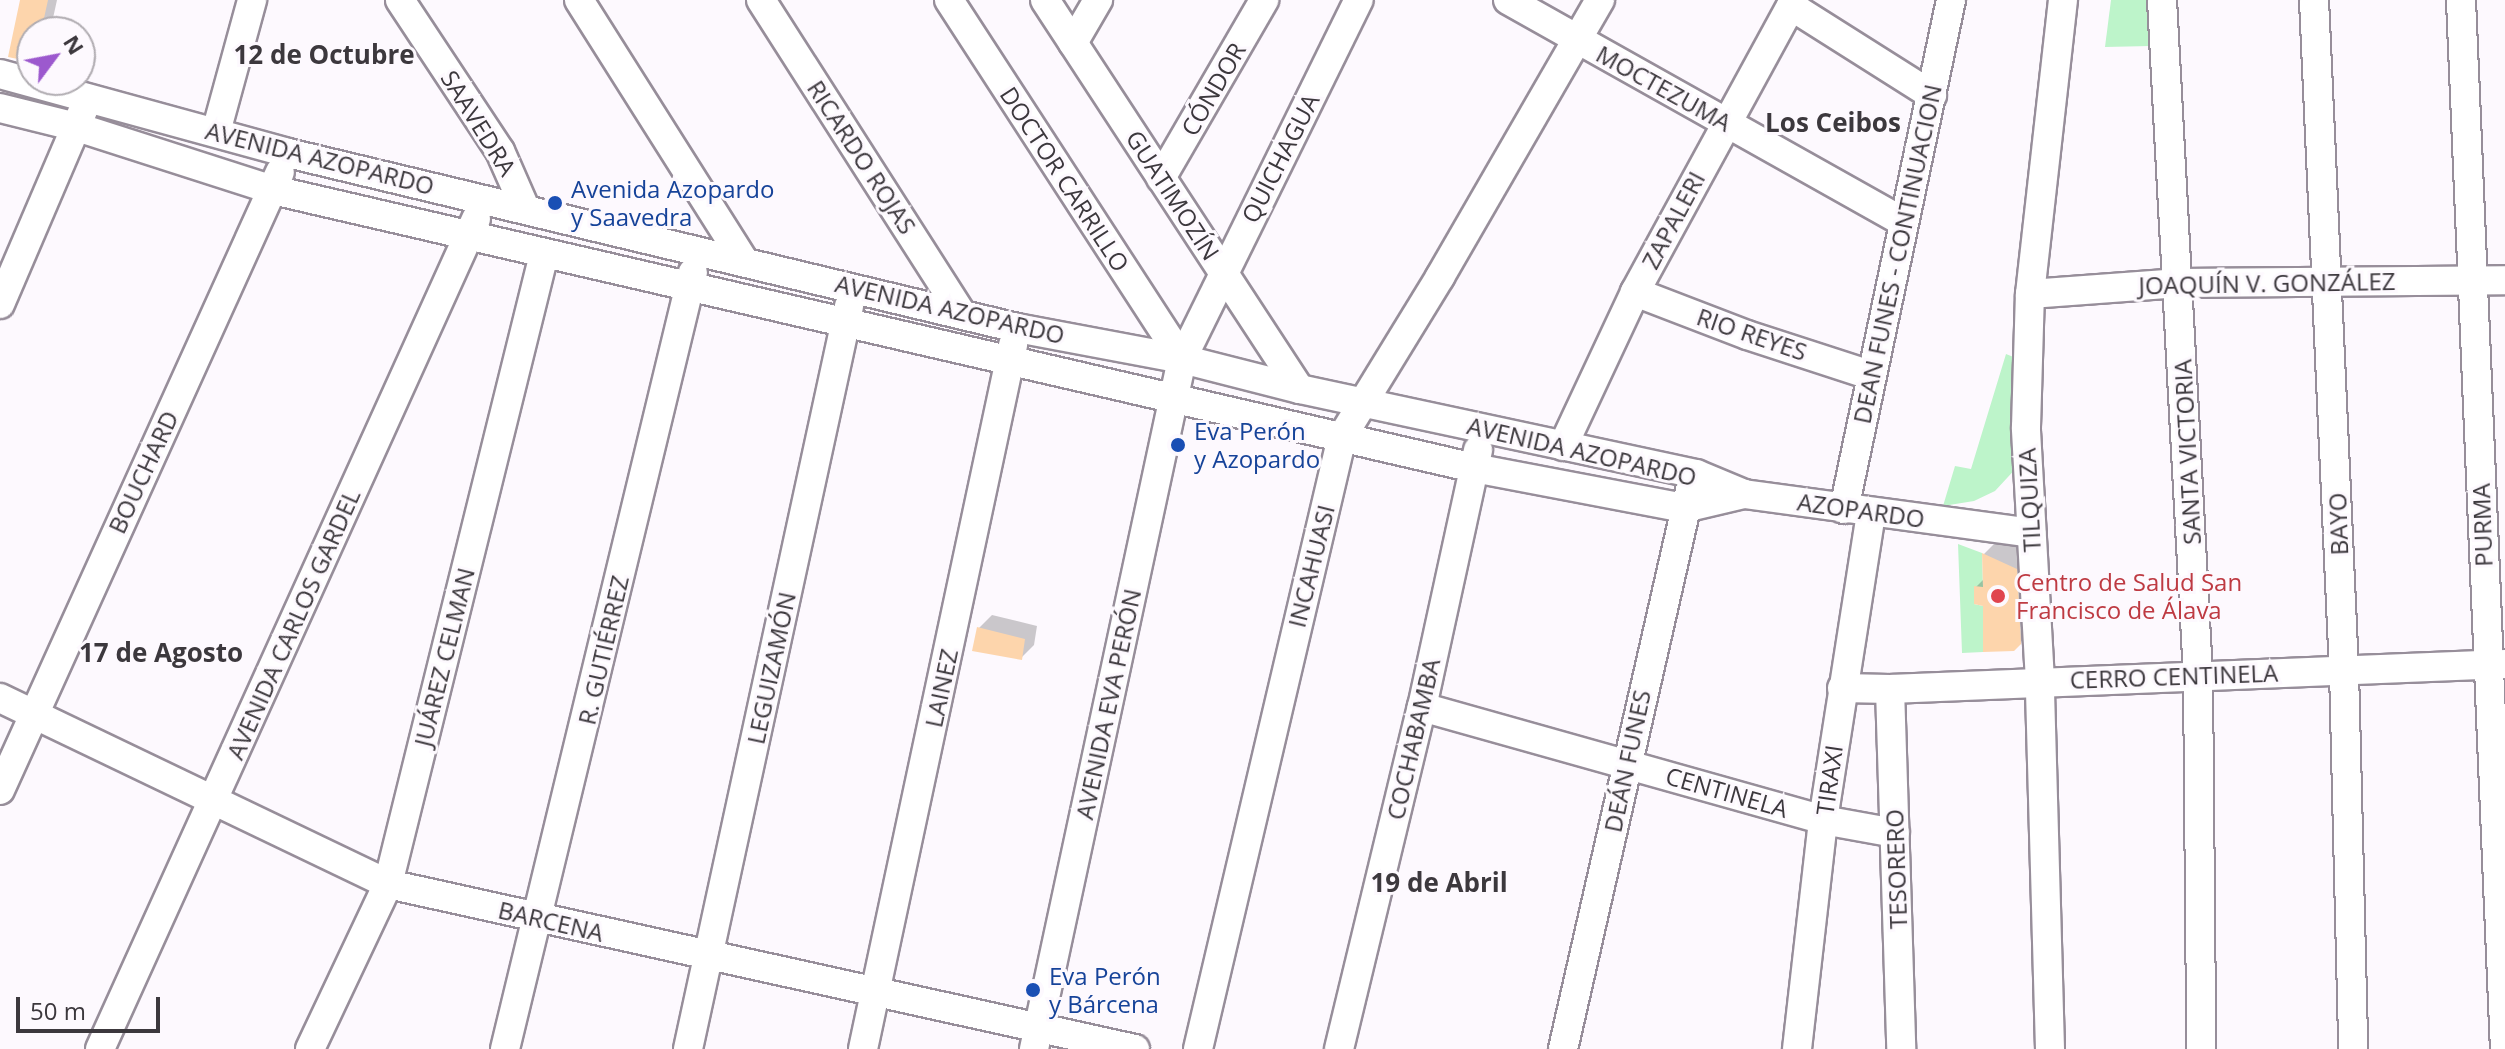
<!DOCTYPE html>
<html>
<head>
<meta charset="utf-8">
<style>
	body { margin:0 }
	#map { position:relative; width:2505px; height:1049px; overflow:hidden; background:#fdf9fe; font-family:"Open Sans",sans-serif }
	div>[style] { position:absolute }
	.green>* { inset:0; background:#bdf4ca }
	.shadow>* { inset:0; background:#0003 }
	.building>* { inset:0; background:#fdd5ac }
	.roads { filter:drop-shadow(2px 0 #978e9a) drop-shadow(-2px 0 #978e9a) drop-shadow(0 2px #978e9a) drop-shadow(0 -2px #978e9a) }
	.minor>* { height:28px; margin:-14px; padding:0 14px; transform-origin:14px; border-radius:14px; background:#fff }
	.dots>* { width:22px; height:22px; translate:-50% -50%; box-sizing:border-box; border:4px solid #fdf9fe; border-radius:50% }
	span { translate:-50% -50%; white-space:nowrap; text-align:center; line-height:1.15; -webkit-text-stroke:6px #fdf9fe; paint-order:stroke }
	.street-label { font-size:24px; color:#3c383d }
	.transit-label { font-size:24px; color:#164399 }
	.left { translate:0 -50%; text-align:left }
	.health-label { font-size:24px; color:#be3a42 }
	.neighbourhood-label { font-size:26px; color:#3c383d; font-weight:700 }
	.north { position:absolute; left:16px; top:16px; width:80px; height:80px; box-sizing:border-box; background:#fdf9fe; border:2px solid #b0acb1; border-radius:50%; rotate:58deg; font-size:22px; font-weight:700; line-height:32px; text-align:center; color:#3c383d }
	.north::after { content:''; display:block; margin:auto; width:28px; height:36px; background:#9c59ce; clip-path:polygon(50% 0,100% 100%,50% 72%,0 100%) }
	.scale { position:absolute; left:16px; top:997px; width:144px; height:36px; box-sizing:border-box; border:4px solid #3c383d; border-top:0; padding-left:10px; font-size:24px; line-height:28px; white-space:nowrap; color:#3c383d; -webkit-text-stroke:6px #fdf9fe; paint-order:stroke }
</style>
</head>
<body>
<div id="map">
	<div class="green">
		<i style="clip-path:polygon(2111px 0,2148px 0,2150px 46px,2105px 47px)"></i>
		<i style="clip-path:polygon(2006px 354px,2026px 362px,2020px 464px,1995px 491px,1974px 501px,1943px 506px,1955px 466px,1971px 469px)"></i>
		<i style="clip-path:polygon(1958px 544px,1982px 553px,1983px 587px,1974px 604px,1983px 606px,1983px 652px,1962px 653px)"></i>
	</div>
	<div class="shadow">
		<i style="clip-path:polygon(22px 0,57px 0,50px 32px,32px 32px,32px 60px)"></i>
		<i style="clip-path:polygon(2003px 535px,2035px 550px,2039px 623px,2013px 650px,1976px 587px,1984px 579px,1984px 554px)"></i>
		<i style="clip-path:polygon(992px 615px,1037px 626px,1034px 645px,1021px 658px,979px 628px)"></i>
	</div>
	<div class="building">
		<i style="clip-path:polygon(20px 0,48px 0,41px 32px,32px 32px,32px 62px,8px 57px)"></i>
		<i style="clip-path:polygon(1982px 553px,2017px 569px,2021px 644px,2014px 651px,1983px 652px,1983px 606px,1974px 604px,1974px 586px,1983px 587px)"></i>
		<i style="clip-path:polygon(977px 627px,1025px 639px,1022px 660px,972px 651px)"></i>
	</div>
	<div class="roads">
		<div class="minor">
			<i style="left:400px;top:0;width:181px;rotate:56.5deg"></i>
			<i style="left:500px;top:151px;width:62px;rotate:66.3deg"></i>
			<i style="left:579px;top:0;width:309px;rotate:57.7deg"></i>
			<i style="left:761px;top:0;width:373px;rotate:57.4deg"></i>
			<i style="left:949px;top:0;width:428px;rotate:57deg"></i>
			<i style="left:1045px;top:0;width:465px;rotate:56.8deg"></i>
			<i style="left:1508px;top:0;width:454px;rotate:29.3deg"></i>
			<i style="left:2162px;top:0;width:677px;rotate:86.95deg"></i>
			<i style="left:2198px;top:676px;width:373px;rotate:89.5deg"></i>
			<i style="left:2314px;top:0;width:671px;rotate:87.44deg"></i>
			<i style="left:2344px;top:670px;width:379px;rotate:88.6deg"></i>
			<i style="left:2461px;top:0;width:1050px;rotate:87.6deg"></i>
			<i style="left:1791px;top:6px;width:167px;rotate:32.3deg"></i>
			<i style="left:1073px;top:43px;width:50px;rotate:-59.8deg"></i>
			<i style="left:0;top:74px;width:299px;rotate:15.3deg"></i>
			<i style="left:288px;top:153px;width:750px;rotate:13.5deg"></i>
			<i style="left:1017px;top:328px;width:168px;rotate:10.6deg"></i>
			<i style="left:1182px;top:359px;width:122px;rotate:14.3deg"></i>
			<i style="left:1300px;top:389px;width:405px;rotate:12.1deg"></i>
			<i style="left:1696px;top:474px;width:52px;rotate:22.6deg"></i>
			<i style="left:1744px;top:494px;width:290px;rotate:7.7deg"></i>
			<i style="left:0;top:108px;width:79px;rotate:13.9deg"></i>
			<i style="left:77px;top:127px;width:206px;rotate:17.8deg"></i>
			<i style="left:273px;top:190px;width:1233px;rotate:13.03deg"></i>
			<i style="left:1474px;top:468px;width:214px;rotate:10.8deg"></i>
			<i style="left:1684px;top:508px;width:62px;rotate:-13.1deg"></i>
			<i style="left:216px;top:132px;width:137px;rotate:-74.7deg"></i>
			<i style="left:1161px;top:178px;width:206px;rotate:-59.9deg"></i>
			<i style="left:1635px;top:292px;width:120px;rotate:21deg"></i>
			<i style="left:1747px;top:335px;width:129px;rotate:18deg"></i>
			<i style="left:2030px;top:294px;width:150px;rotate:-4.2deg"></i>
			<i style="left:2180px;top:283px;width:325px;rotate:-0.5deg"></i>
			<i style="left:0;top:304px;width:211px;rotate:-66.8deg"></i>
			<i style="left:1563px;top:446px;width:170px;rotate:-64.9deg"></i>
			<i style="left:1635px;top:292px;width:332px;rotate:-61.4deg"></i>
			<i style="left:1844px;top:509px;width:520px;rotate:-78.13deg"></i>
			<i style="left:1842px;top:688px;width:48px;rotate:1.2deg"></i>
			<i style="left:1890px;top:689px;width:616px;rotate:-2.33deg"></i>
			<i style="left:1890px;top:689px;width:360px;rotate:88.2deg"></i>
			<i style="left:0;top:698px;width:430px;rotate:25.6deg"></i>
			<i style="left:388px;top:884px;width:765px;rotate:12.46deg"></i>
			<i style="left:1422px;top:707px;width:417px;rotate:15.7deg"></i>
			<i style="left:1823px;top:820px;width:73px;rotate:10.2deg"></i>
			<i style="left:0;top:790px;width:678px;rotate:-65.63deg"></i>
			<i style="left:100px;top:1049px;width:911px;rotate:-65.63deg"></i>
			<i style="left:310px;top:1049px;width:183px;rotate:-64.7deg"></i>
			<i style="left:388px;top:884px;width:649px;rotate:-76.09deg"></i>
			<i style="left:505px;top:1049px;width:799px;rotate:-76.4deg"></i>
			<i style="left:688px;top:1049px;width:760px;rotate:-77.77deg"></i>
			<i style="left:863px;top:1049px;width:720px;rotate:-77.97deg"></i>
			<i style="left:1034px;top:1049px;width:706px;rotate:-77.89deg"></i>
			<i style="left:1182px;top:359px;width:400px;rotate:-63.8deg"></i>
			<i style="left:1198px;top:1049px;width:629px;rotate:-76.76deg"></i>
			<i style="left:1342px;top:437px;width:188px;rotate:-58.5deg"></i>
			<i style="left:1440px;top:277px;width:320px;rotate:-60deg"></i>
			<i style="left:1339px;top:1049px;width:352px;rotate:-76.4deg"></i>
			<i style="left:1422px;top:707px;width:263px;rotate:-77.7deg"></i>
			<i style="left:1563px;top:1049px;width:573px;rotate:-77.2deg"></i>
			<i style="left:1797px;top:1049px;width:230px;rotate:-83.5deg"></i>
			<i style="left:1823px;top:820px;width:311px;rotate:-81.1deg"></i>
			<i style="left:2050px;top:1049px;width:368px;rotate:-91.6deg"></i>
			<i style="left:2040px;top:681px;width:254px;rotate:-93.2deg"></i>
			<i style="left:2026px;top:427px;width:133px;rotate:-88.3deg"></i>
			<i style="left:2030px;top:294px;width:296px;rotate:-83.6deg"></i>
		</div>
	</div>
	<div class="dots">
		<i style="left:555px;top:203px;background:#1a4fb4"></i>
		<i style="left:1178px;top:445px;background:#1a4fb4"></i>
		<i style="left:1998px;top:596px;background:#e0444e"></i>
		<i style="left:1033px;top:990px;background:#1a4fb4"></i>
	</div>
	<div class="street-label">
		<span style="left:1664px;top:88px;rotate:29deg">MOCTEZUMA</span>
		<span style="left:1213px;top:89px;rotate:-60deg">CÓNDOR</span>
		<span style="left:479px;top:123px;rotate:58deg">SAAVEDRA</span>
		<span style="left:862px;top:157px;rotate:57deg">RICARDO ROJAS</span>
		<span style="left:320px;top:158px;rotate:14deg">AVENIDA AZOPARDO</span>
		<span style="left:1280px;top:158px;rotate:-63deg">QUICHAGUA</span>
		<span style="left:1065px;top:179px;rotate:57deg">DOCTOR CARRILLO</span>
		<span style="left:1173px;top:195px;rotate:57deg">GUATIMOZÍN</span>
		<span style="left:1673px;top:220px;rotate:-62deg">ZAPALERI</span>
		<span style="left:1897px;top:254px;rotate:-78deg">DEAN FUNES - CONTINUACION</span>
		<span style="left:2267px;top:283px;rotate:-1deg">JOAQUÍN V. GONZÁLEZ</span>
		<span style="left:950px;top:309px;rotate:13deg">AVENIDA AZOPARDO</span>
		<span style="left:1752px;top:334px;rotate:19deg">RIO REYES</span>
		<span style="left:1582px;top:451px;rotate:13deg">AVENIDA AZOPARDO</span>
		<span style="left:2187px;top:452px;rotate:-93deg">SANTA VICTORIA</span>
		<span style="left:143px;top:472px;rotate:-65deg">BOUCHARD</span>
		<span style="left:2029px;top:500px;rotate:-93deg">TILQUIZA</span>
		<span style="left:1861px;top:510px;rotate:8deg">AZOPARDO</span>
		<span style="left:2338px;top:524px;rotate:-92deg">BAYO</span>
		<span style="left:2482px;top:525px;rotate:-92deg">PURMA</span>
		<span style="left:1311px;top:566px;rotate:-76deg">INCAHUASI</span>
		<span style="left:293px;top:624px;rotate:-66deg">AVENIDA CARLOS GARDEL</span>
		<span style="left:603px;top:650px;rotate:-77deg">R. GUTIÉRREZ</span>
		<span style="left:444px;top:657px;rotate:-76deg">JUÁREZ CELMAN</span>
		<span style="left:771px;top:668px;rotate:-78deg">LEGUIZAMÓN</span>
		<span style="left:2174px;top:676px;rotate:-2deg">CERRO CENTINELA</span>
		<span style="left:941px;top:688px;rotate:-78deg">LAINEZ</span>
		<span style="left:1108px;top:704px;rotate:-78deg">AVENIDA EVA PERÓN</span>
		<span style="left:1413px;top:739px;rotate:-77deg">COCHABAMBA</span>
		<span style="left:1627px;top:761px;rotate:-78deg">DEÁN FUNES</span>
		<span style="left:1829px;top:780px;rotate:-82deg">TIRAXI</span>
		<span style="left:1727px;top:792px;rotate:16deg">CENTINELA</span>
		<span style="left:1896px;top:869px;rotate:-92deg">TESORERO</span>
		<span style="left:551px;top:921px;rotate:13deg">BARCENA</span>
	</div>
	<div class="transit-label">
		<span class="left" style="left:571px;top:203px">Avenida Azopardo<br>y Saavedra</span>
		<span class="left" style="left:1194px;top:445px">Eva Perón<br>y Azopardo</span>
		<span class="left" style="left:1049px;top:990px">Eva Perón<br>y Bárcena</span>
	</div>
	<div class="health-label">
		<span class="left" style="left:2016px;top:596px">Centro de Salud San<br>Francisco de Álava</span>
	</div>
	<div class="neighbourhood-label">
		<span style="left:324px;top:55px">12 de Octubre</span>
		<span style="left:1833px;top:123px">Los Ceibos</span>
		<span style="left:161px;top:653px">17 de Agosto</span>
		<span style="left:1439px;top:883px">19 de Abril</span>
	</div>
	<div class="north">N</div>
	<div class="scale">50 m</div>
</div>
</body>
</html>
